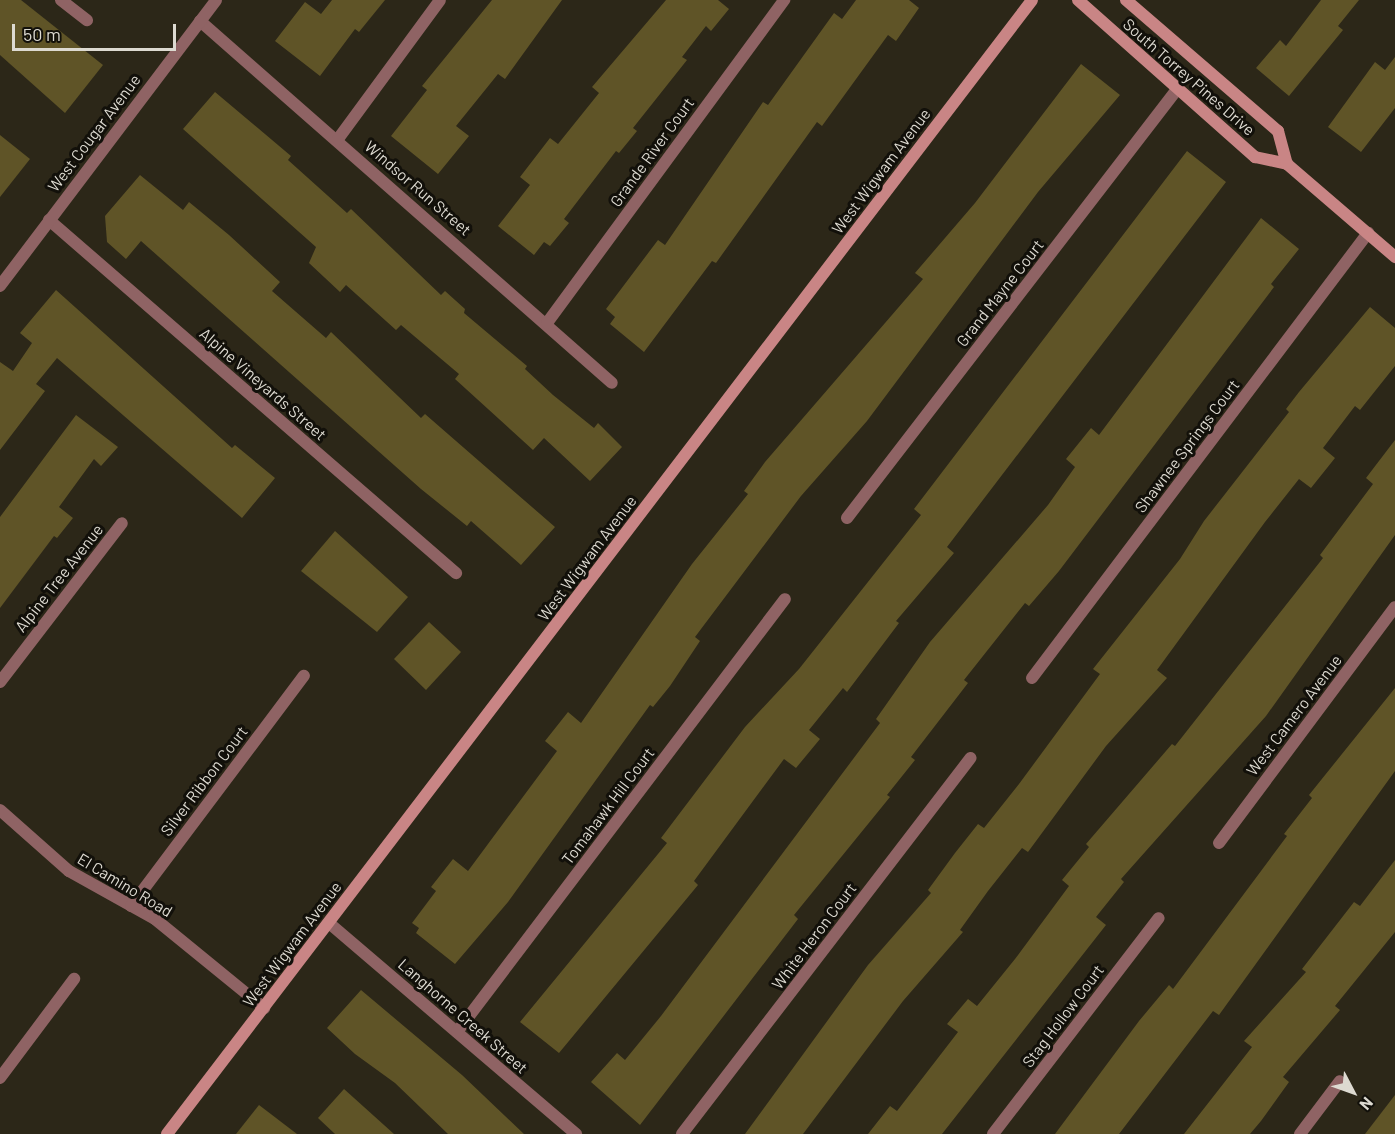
<!DOCTYPE html>
<html>
<head>
<meta charset="utf-8">
<style>
	body { margin:0 }
	#map { position:relative; width:1395px; height:1134px; overflow:hidden; background:#2c2718; font-family:Barlow,sans-serif }
	div>[style] { position:absolute }
	.building>* { inset:0; background:#5f5427 }
	.street>* { height:12px; margin:-6px; padding:0 6px; transform-origin:6px; border-radius:6px; background:#8f6364 }
	.secondary>* { height:12px; margin:-6px; padding:0 6px; transform-origin:6px; border-radius:6px; background:#c98585 }
	span { translate:-50% -50%; white-space:nowrap; text-align:center; line-height:1.15; -webkit-text-stroke:6px #12100a; paint-order:stroke }
	.street-label { font-size:16px; color:#dddad1 }
	.north { position:absolute; left:1323px; top:1062px; width:60px; height:60px; -webkit-text-stroke:4px #12100a; paint-order:stroke; rotate:131deg; font-size:16px; font-weight:700; line-height:24px; text-align:center; color:#dddad1 }
	.north::after { content:''; display:block; margin:auto; width:21px; height:27px; background:#dddad1; clip-path:polygon(50% 0,100% 100%,50% 72%,0 100%) }
	.scale { position:absolute; left:12px; top:24px; width:164px; height:27px; box-sizing:border-box; border:3px solid #dddad1; border-top:0; padding-left:8px; font-size:18px; line-height:21px; white-space:nowrap; color:#dddad1; -webkit-text-stroke:4px #12100a; paint-order:stroke }
</style>
</head>
<body>
<div id="map">
	<div class="building">
		<i style="clip-path:polygon(0 0,21px 0,103px 65px,65px 113px,0 55px)"></i>
		<i style="clip-path:polygon(332px 0,385px 0,359px 32px,355px 29px,320px 76px,275px 41px,305px 2px,321px 14px)"></i>
		<i style="clip-path:polygon(492px 0,562px 0,505px 79px,498px 74px,456px 126px,469px 136px,438px 174px,391px 136px,427px 90px,422px 86px)"></i>
		<i style="clip-path:polygon(666px 0,718px 0,729px 9px,711px 31px,706px 26px,682px 57px,687px 60px,633px 128px,637px 131px,619px 153px,616px 151px,564px 219px,569px 223px,550px 246px,544px 242px,534px 255px,498px 226px,530px 185px,520px 177px,550px 138px,558px 144px,599px 93px,592px 87px)"></i>
		<i style="clip-path:polygon(856px 0,909px 0,919px 8px,896px 41px,888px 35px,822px 126px,817px 122px,716px 263px,712px 261px,644px 352px,610px 324px,615px 317px,606px 309px,658px 240px,665px 245px,763px 102px,768px 105px,834px 13px,842px 19px)"></i>
		<i style="clip-path:polygon(1321px 0,1359px 0,1338px 26px,1343px 30px,1289px 96px,1256px 68px,1280px 40px,1286px 46px)"></i>
		<i style="clip-path:polygon(1395px 57px,1395px 108px,1361px 152px,1328px 127px,1375px 62px,1385px 70px)"></i>
		<i style="clip-path:polygon(1081px 64px,1120px 95px,1038px 192px,867px 421px,801px 496px,695px 637px,700px 641px,670px 686px,653px 707px,650px 705px,508px 902px,455px 964px,416px 933px,419px 928px,412px 923px,436px 891px,431px 887px,453px 859px,468px 871px,557px 751px,545px 741px,568px 712px,581px 723px,692px 564px,748px 494px,744px 491px,765px 462px,923px 279px,915px 273px,975px 203px)"></i>
		<i style="clip-path:polygon(215px 92px,291px 156px,288px 160px,347px 213px,351px 209px,441px 295px,445px 291px,465px 309px,464px 313px,527px 366px,525px 369px,553px 395px,594px 428px,598px 423px,622px 447px,590px 481px,544px 438px,533px 450px,455px 379px,459px 374px,401px 325px,396px 330px,346px 285px,340px 292px,309px 263px,316px 247px,183px 129px)"></i>
		<i style="clip-path:polygon(0 135px,30px 159px,0 197px)"></i>
		<i style="clip-path:polygon(1187px 151px,1226px 182px,947px 547px,954px 553px,896px 621px,899px 623px,847px 692px,843px 688px,809px 730px,820px 739px,796px 768px,784px 759px,694px 881px,698px 885px,559px 1053px,520px 1022px,667px 843px,661px 838px,745px 727px,799px 669px,921px 515px,914px 509px)"></i>
		<i style="clip-path:polygon(140px 175px,183px 210px,189px 202px,229px 235px,280px 282px,272px 291px,326px 338px,331px 332px,421px 418px,425px 414px,555px 527px,521px 565px,471px 521px,467px 526px,421px 489px,141px 241px,126px 259px,107px 242px,105px 216px)"></i>
		<i style="clip-path:polygon(1261px 218px,1299px 249px,1271px 284px,1274px 287px,1059px 571px,1029px 606px,1025px 603px,964px 680px,968px 683px,911px 757px,915px 760px,887px 795px,890px 797px,794px 915px,798px 919px,640px 1125px,591px 1082px,617px 1053px,625px 1060px,661px 1016px,880px 723px,876px 719px,930px 642px,1048px 505px,1075px 467px,1066px 459px,1091px 428px,1099px 435px)"></i>
		<i style="clip-path:polygon(56px 290px,232px 448px,235px 445px,275px 478px,242px 518px,57px 358px,36px 384px,45px 391px,0 450px,0 362px,13px 371px,32px 343px,20px 333px)"></i>
		<i style="clip-path:polygon(1370px 307px,1395px 328px,1395px 366px,1360px 410px,1355px 406px,1323px 448px,1335px 458px,1311px 488px,1299px 479px,1265px 522px,1157px 670px,1167px 678px,1106px 746px,1028px 852px,1022px 848px,988px 891px,960px 930px,963px 932px,903px 1001px,803px 1134px,745px 1134px,868px 965px,931px 893px,928px 890px,955px 853px,978px 824px,984px 828px,1019px 784px,1100px 674px,1093px 669px,1180px 559px,1204px 521px,1289px 412px,1286px 409px,1299px 392px)"></i>
		<i style="clip-path:polygon(76px 415px,118px 447px,101px 466px,94px 459px,59px 507px,73px 518px,57px 538px,54px 536px,0 608px,0 517px)"></i>
		<i style="clip-path:polygon(1395px 440px,1395px 535px,1266px 716px,1121px 879px,1124px 882px,1096px 917px,1106px 925px,942px 1134px,868px 1134px,890px 1106px,897px 1111px,958px 1032px,947px 1024px,968px 999px,977px 1006px,1015px 959px,1069px 886px,1062px 880px,1089px 847px,1086px 844px,1172px 744px,1175px 746px,1323px 558px,1320px 555px,1373px 484px,1366px 478px)"></i>
		<i style="clip-path:polygon(335px 531px,408px 597px,377px 632px,301px 571px)"></i>
		<i style="clip-path:polygon(429px 622px,461px 652px,426px 690px,394px 659px)"></i>
		<i style="clip-path:polygon(1395px 688px,1395px 771px,1219px 1015px,1213px 1011px,1119px 1134px,1055px 1134px,1139px 1021px,1169px 985px,1173px 989px,1287px 836px,1284px 834px,1312px 798px,1309px 795px)"></i>
		<i style="clip-path:polygon(1395px 860px,1395px 932px,1335px 1006px,1340px 1010px,1283px 1077px,1289px 1082px,1261px 1121px,1250px 1134px,1184px 1134px,1252px 1047px,1244px 1041px,1306px 972px,1302px 969px,1354px 902px,1360px 906px)"></i>
		<i style="clip-path:polygon(361px 990px,462px 1075px,524px 1134px,448px 1134px,395px 1083px,355px 1054px,327px 1028px)"></i>
		<i style="clip-path:polygon(344px 1089px,394px 1134px,335px 1134px,318px 1118px)"></i>
		<i style="clip-path:polygon(1395px 1095px,1395px 1134px,1365px 1134px)"></i>
		<i style="clip-path:polygon(259px 1105px,297px 1134px,236px 1134px)"></i>
	</div>
	<div class="street">
		<i style="left:61px;top:0;width:33px;rotate:38deg"></i>
		<i style="left:200px;top:21px;width:548px;rotate:41.3deg"></i>
		<i style="left:338px;top:139px;width:172px;rotate:-53.7deg"></i>
		<i style="left:49px;top:220px;width:539px;rotate:40.94deg"></i>
		<i style="left:0;top:286px;width:358px;rotate:-52.9deg"></i>
		<i style="left:547px;top:323px;width:401px;rotate:-53.7deg"></i>
		<i style="left:847px;top:518px;width:543px;rotate:-52.41deg"></i>
		<i style="left:1032px;top:678px;width:558px;rotate:-52.95deg"></i>
		<i style="left:0;top:682px;width:200px;rotate:-52.5deg"></i>
		<i style="left:0;top:810px;width:92px;rotate:41.5deg"></i>
		<i style="left:69px;top:871px;width:98px;rotate:29.2deg"></i>
		<i style="left:155px;top:919px;width:141px;rotate:39.2deg"></i>
		<i style="left:1219px;top:843px;width:294px;rotate:-53.3deg"></i>
		<i style="left:131px;top:906px;width:288px;rotate:-53.1deg"></i>
		<i style="left:329px;top:923px;width:325px;rotate:40.5deg"></i>
		<i style="left:457px;top:1032px;width:543px;rotate:-52.86deg"></i>
		<i style="left:0;top:1078px;width:124px;rotate:-53.2deg"></i>
		<i style="left:682px;top:1134px;width:474px;rotate:-52.5deg"></i>
		<i style="left:993px;top:1134px;width:272px;rotate:-52.5deg"></i>
		<i style="left:1300px;top:1134px;width:66px;rotate:-53deg"></i>
	</div>
	<div class="secondary">
		<i style="left:1078px;top:0;width:237px;rotate:41.6deg"></i>
		<i style="left:1255px;top:157px;width:33px;rotate:12deg"></i>
		<i style="left:1287px;top:164px;width:143px;rotate:40.7deg"></i>
		<i style="left:1126px;top:0;width:201px;rotate:40.8deg"></i>
		<i style="left:1278px;top:131px;width:34px;rotate:75deg"></i>
		<i style="left:167px;top:1134px;width:1426px;rotate:-52.66deg"></i>
	</div>
	<div class="street-label">
		<span style="left:1189px;top:77px;rotate:41deg">South Torrey Pines Drive</span>
		<span style="left:94px;top:133px;rotate:-53deg">West Cougar Avenue</span>
		<span style="left:652px;top:152px;rotate:-54deg">Grande River Court</span>
		<span style="left:881px;top:171px;rotate:-53deg">West Wigwam Avenue</span>
		<span style="left:418px;top:188px;rotate:41deg">Windsor Run Street</span>
		<span style="left:1000px;top:293px;rotate:-52deg">Grand Mayne Court</span>
		<span style="left:263px;top:384px;rotate:41deg">Alpine Vineyards Street</span>
		<span style="left:1187px;top:446px;rotate:-53deg">Shawnee Springs Court</span>
		<span style="left:587px;top:558px;rotate:-53deg">West Wigwam Avenue</span>
		<span style="left:59px;top:578px;rotate:-52deg">Alpine Tree Avenue</span>
		<span style="left:1294px;top:715px;rotate:-53deg">West Camero Avenue</span>
		<span style="left:204px;top:781px;rotate:-53deg">Silver Ribbon Court</span>
		<span style="left:608px;top:806px;rotate:-53deg">Tomahawk Hill Court</span>
		<span style="left:125px;top:885px;rotate:31deg">El Camino Road</span>
		<span style="left:814px;top:936px;rotate:-53deg">White Heron Court</span>
		<span style="left:292px;top:944px;rotate:-53deg">West Wigwam Avenue</span>
		<span style="left:463px;top:1016px;rotate:41deg">Langhorne Creek Street</span>
		<span style="left:1063px;top:1016px;rotate:-53deg">Stag Hollow Court</span>
	</div>
	<div class="north">N</div>
	<div class="scale">50 m</div>
</div>
</body>
</html>
